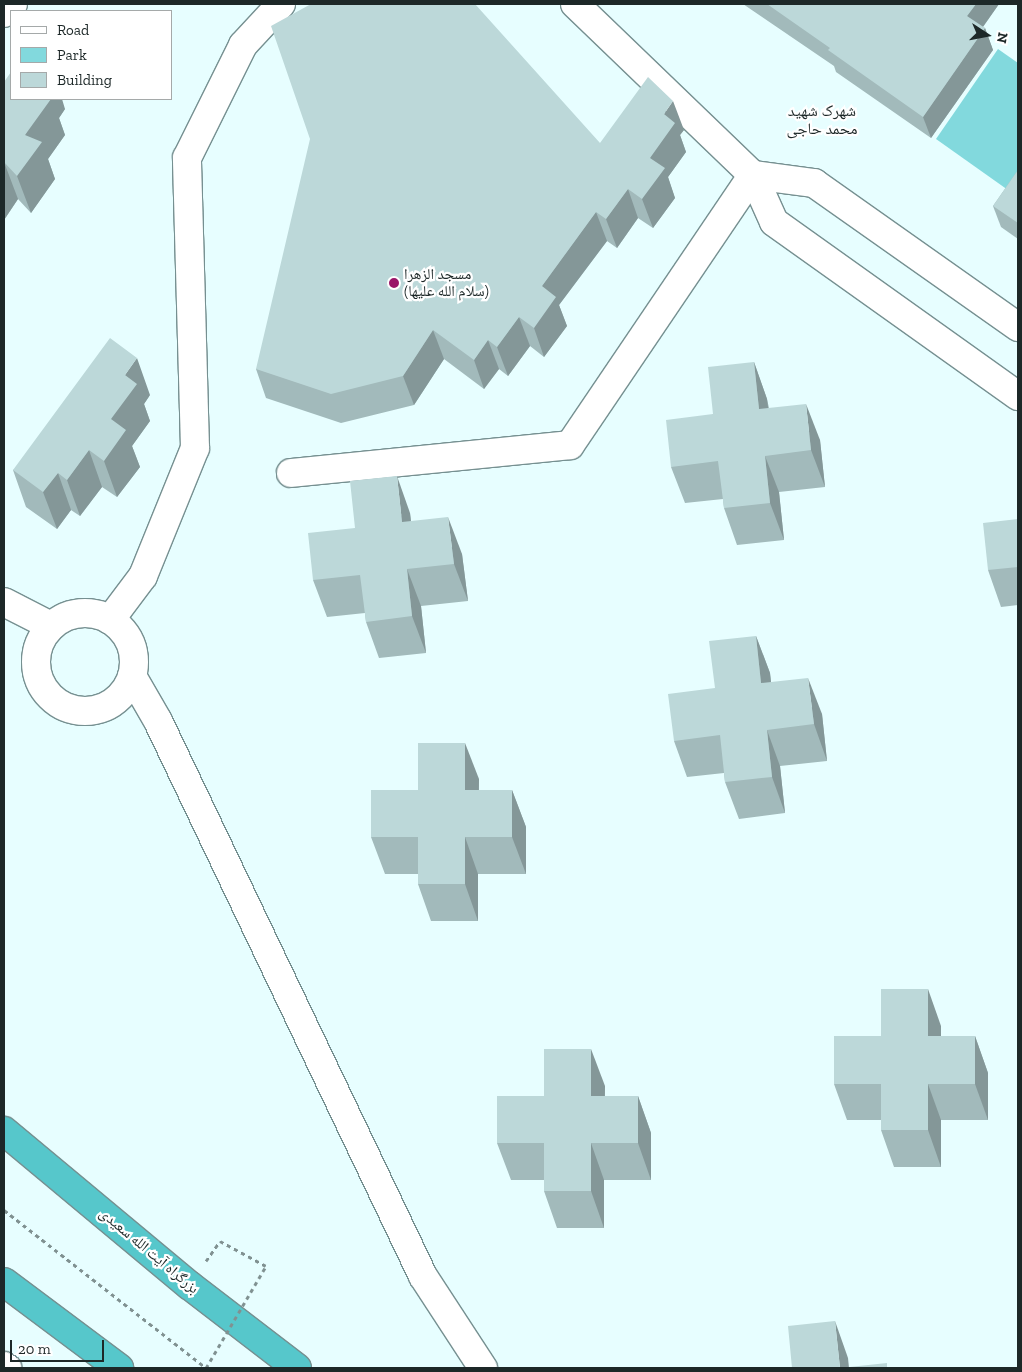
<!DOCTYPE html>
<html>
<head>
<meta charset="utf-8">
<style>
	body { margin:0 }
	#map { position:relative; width:1022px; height:1372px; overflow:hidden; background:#e7feff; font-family:"Zilla Slab","Noto Naskh Arabic",serif }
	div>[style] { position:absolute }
	.green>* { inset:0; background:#82d9dd }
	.path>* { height:3px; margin-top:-1.5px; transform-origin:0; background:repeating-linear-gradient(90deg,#809191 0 4px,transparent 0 8px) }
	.roads { filter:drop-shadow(1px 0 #769091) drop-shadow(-1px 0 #769091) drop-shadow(0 1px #769091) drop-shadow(0 -1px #769091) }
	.minor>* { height:28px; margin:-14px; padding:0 14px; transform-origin:14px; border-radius:14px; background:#fff }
	.minor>.ring { margin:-14px; padding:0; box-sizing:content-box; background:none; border:28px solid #fff; border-radius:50% }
	.highway>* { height:28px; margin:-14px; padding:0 14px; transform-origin:14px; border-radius:14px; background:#56c7cb }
	.path-bridge>* { height:3px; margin-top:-1.5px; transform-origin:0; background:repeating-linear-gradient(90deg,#809191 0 4px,transparent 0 8px) }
	.wall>* { inset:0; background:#a2babb }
	.shaded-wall>* { inset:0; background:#849798 }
	.building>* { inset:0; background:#bcd8d9 }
	.dots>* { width:14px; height:14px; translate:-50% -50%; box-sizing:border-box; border:2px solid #fff; border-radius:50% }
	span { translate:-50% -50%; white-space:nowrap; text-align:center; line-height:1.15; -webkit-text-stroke:4.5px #fff; paint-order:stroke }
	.poi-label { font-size:15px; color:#1d2828 }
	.left { translate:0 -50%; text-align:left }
	.street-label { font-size:15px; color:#1d2828 }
	.neighbourhood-label { font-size:16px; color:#1d2828 }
	.frame { position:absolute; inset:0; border:5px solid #1d2828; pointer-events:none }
	.legend { position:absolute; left:10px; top:10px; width:162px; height:90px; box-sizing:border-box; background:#fff; border:1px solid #a5a9a9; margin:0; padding:6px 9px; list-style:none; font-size:15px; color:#1d2828 }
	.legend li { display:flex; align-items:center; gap:10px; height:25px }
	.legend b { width:25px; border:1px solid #a5a9a9 }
	.north { position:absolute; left:962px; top:10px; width:50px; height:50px; -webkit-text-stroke:4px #fff; paint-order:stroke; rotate:101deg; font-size:14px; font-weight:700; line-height:20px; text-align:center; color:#1d2828 }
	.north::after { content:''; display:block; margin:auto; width:18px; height:22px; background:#1d2828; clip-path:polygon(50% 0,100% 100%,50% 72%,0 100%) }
	.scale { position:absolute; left:10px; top:1340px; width:94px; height:22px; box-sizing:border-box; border:2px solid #1d2828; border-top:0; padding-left:6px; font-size:15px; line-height:18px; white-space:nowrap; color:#1d2828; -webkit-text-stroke:4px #fff; paint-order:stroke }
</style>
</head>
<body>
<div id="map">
	<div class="green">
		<i style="clip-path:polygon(998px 49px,1018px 63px,1018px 190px,1015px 195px,936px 139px)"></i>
	</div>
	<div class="path">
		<i style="left:4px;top:1210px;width:256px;rotate:38deg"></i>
		<i style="left:206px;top:1261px;width:24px;rotate:-55deg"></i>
		<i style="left:220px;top:1241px;width:52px;rotate:28.5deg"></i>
	</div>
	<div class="roads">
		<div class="minor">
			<i style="left:575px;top:4px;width:247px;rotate:43.9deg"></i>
			<i style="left:753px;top:175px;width:51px;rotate:65.9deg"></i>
			<i style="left:774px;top:222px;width:300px;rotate:35.5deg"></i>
			<i style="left:4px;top:13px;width:6px;rotate:-31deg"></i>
			<i style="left:9px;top:10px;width:7px;rotate:-56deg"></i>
			<i style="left:753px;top:175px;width:62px;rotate:7.5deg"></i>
			<i style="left:814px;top:183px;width:250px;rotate:35.2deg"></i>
			<i style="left:291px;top:473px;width:280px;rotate:-5.7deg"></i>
			<i style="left:570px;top:445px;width:326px;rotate:-55.9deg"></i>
			<i style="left:4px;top:602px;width:53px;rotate:27.1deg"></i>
			<i class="ring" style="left:36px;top:613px;width:70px;height:70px"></i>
			<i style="left:110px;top:620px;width:55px;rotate:-53.1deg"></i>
			<i style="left:143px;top:576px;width:138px;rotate:-67.9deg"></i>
			<i style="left:195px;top:448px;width:290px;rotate:-91.6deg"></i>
			<i style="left:187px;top:158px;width:126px;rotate:-63.6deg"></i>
			<i style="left:243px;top:45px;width:56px;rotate:-47.2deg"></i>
			<i style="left:132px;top:676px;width:52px;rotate:60deg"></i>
			<i style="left:158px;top:721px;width:615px;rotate:64.48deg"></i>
			<i style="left:423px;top:1276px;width:110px;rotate:56.9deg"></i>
			<i style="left:4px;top:1366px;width:4px;rotate:34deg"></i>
		</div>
		<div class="highway">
			<i style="left:4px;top:1131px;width:241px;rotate:39.8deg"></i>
			<i style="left:189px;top:1285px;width:136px;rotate:37.5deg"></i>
			<i style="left:4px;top:1282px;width:144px;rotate:36.8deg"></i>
		</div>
	</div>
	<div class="path-bridge">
		<i style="left:206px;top:1368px;width:118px;rotate:-59.5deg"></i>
	</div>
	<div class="wall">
		<i style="clip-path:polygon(743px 4px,999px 4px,983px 27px,985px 28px,993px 50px,931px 138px,836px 72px,834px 66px)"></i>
		<i style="clip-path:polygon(4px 82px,65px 109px,59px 118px,65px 135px,48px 159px,55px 179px,31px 213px,18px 199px,4px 220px)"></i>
		<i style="clip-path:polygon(684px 130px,680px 135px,686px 152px,668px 177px,675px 198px,653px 228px,638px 218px,617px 248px,607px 241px,559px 305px,567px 326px,544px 357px,530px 346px,508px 376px,499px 369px,484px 389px,444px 359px,414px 405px,341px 423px,266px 398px,256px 369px,600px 143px)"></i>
		<i style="clip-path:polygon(1018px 170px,1018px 239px,1001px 227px,993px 206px)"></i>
		<i style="clip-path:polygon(754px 362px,767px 399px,769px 408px,820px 440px,825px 487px,779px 492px,784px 540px,737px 545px,724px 508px,723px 499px,685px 503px,671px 467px)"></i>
		<i style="clip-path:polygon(150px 395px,144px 404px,150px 421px,132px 446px,140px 467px,117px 497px,102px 487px,80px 516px,71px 510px,57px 529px,26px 507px,13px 470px)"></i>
		<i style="clip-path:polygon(410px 513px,411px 521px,462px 554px,468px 601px,421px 606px,426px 653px,379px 658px,366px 622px,365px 613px,327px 617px,313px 580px,355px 528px)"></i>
		<i style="clip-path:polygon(1018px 519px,1018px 605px,1001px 607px,988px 570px)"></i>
		<i style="clip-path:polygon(756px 636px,770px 673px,771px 682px,822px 714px,827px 761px,780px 766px,785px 813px,739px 819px,725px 782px,724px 773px,687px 777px,674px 741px)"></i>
		<i style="clip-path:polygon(479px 779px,479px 790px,512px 790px,526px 827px,526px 874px,478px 874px,478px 921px,431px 921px,418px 884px,418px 874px,385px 874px,371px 837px,418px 790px)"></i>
		<i style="clip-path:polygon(941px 1026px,941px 1036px,975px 1036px,988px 1073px,988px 1120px,941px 1120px,941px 1167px,894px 1167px,881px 1130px,881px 1120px,847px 1120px,834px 1084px,881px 1036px)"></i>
		<i style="clip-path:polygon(605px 1086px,605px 1096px,638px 1096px,651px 1133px,651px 1180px,604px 1180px,604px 1228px,557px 1228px,544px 1191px,544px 1180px,511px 1180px,497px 1143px,544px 1096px)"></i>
	</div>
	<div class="shaded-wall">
		<i style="clip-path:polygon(976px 4px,999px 4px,975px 38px,967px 16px)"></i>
		<i style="clip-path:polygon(985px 28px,993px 50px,931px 138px,923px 117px)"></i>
		<i style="clip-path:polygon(44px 99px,62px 99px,65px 109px,59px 118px,65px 135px,48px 159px,55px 179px,31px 213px,17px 176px,25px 135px)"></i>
		<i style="clip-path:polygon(673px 101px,684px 130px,680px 135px,686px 152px,668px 177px,675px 198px,653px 228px,642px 199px,650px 158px,664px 114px)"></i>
		<i style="clip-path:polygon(4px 162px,18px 199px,4px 220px)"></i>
		<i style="clip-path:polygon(628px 189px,638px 218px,617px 248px,606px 219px)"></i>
		<i style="clip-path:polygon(596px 212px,607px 241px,559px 305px,567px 326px,544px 357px,534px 328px,542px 286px)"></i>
		<i style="clip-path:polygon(519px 317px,530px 346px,508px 376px,497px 347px)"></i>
		<i style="clip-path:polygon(433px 330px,444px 359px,414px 405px,403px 376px)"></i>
		<i style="clip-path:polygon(488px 340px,499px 369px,484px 389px,474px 360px)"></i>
		<i style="clip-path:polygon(137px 358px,150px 395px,144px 404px,150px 421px,132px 446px,140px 467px,117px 497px,104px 461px,111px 419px,125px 375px)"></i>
		<i style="clip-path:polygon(754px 362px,767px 399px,773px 446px,759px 409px)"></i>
		<i style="clip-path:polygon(806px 404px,820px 440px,825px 487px,811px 450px)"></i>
		<i style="clip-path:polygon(89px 450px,102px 487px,80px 516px,67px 480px)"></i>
		<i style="clip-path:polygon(765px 456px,779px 492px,784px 540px,770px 503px)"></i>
		<i style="clip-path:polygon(58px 473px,71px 510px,57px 529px,43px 492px)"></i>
		<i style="clip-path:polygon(397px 476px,410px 513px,415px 559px,402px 522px)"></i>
		<i style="clip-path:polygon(448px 517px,462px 554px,468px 601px,454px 564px)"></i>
		<i style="clip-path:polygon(407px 569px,421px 606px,426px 653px,412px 616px)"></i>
		<i style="clip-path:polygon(756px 636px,770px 673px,775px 720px,761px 683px)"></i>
		<i style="clip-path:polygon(808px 678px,822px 714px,827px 761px,814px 724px)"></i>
		<i style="clip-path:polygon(767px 730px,780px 766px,785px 813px,772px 777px)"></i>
		<i style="clip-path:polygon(465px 743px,479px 779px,478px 827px,465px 790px)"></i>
		<i style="clip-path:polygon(512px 790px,526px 827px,526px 874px,512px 837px)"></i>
		<i style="clip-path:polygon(465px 837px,478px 874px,478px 921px,465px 884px)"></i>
		<i style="clip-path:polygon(928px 989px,941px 1026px,941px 1073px,928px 1036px)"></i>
		<i style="clip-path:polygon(975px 1036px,988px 1073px,988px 1120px,975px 1084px)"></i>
		<i style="clip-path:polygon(591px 1049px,605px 1086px,604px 1133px,591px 1096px)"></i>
		<i style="clip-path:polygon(928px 1084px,941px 1120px,941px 1167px,928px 1130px)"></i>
		<i style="clip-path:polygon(638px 1096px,651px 1133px,651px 1180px,638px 1143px)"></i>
		<i style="clip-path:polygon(591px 1143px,604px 1180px,604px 1228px,591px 1191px)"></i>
		<i style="clip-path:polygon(835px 1321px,848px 1358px,849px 1368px,840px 1368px)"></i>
	</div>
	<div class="building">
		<i style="clip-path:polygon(311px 4px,475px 4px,600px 143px,648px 77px,673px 101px,664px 114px,675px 123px,650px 158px,665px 168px,642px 199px,628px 189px,606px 219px,596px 212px,542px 286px,556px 297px,534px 328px,519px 317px,497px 347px,488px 340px,474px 360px,433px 330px,403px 376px,331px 394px,256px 369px,310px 139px,271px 26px)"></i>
		<i style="clip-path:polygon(767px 4px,976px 4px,967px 16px,985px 28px,923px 117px,828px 50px,830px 48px)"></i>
		<i style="clip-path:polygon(11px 72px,11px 99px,51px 99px,25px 135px,42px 142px,17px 176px,4px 162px,4px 164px,4px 82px)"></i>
		<i style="clip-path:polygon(1018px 170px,1018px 223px,993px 206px)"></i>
		<i style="clip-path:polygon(110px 338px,137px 358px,125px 375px,137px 384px,111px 419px,126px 430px,104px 461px,89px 450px,67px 480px,58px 473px,43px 492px,13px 470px)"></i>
		<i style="clip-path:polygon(754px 362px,759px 409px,806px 404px,811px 450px,765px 456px,770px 503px,724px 508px,718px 461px,671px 467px,666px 420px,713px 414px,708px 367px)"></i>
		<i style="clip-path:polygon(397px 476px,402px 522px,448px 517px,454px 564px,407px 569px,412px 616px,366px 622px,360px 575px,313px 580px,308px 533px,355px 528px,350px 481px)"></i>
		<i style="clip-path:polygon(1018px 519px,1018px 567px,988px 570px,983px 523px)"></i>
		<i style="clip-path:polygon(756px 636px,761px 683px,808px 678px,814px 724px,767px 730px,772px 777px,725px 782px,720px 735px,674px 741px,668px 694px,715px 688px,709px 641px)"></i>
		<i style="clip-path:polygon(418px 743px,465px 743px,465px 790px,512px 790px,512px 837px,465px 837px,465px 884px,418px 884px,418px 837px,371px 837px,371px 790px,418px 790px)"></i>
		<i style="clip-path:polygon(881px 989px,928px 989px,928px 1036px,975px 1036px,975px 1084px,928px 1084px,928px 1130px,881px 1130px,881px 1084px,834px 1084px,834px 1036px,881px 1036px)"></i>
		<i style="clip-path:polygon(544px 1049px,591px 1049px,591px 1096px,638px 1096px,638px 1143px,591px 1143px,591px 1191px,544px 1191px,544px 1143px,497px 1143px,497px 1096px,544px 1096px)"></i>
		<i style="clip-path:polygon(835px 1321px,840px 1368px,887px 1363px,887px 1368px,792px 1368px,788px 1326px)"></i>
	</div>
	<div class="dots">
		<i style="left:394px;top:283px;background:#9a1468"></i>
	</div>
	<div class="poi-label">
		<span class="left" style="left:404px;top:283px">مسجد الزهرا<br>(سلام الله علیها)</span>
	</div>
	<div class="street-label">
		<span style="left:149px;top:1251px;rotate:40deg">بزرگراه آیت الله سعیدی</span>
	</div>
	<div class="neighbourhood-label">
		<span style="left:822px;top:120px">شهرک شهید<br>محمد حاجی</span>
	</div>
	<div class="frame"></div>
	<ul class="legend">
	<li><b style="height:6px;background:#fff"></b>Road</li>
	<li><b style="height:14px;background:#82d9dd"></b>Park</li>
	<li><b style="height:14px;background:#bcd8d9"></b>Building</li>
	</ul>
	<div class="north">N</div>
	<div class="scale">20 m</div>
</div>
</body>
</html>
